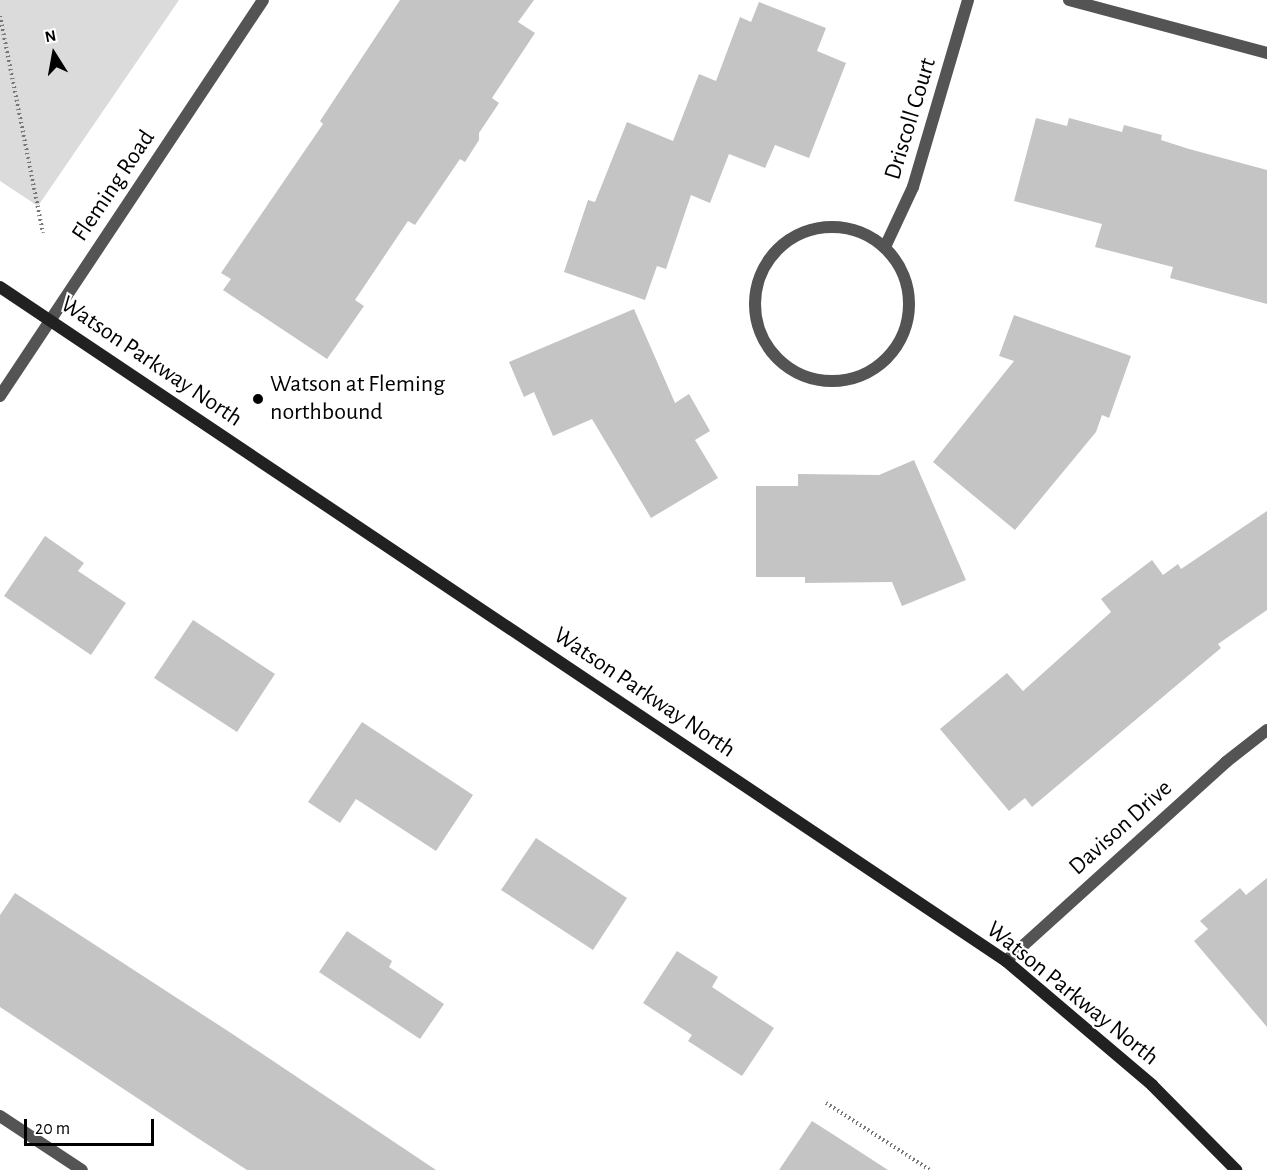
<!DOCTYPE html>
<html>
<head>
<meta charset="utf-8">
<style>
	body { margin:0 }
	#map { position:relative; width:1267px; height:1170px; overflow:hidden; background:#fff; font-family:"Alegreya Sans",sans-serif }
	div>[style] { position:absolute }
	.green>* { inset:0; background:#dbdbdb }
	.building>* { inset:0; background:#c4c4c4 }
	.path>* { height:4px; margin-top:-2px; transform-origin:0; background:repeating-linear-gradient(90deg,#767676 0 1.5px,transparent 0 4.5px) }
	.street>* { height:12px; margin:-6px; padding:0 6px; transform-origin:6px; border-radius:6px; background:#545454 }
	.street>.ring { margin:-6px; padding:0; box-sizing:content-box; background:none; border:12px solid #545454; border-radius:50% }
	.secondary>* { height:12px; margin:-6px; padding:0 6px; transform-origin:6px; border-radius:6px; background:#212121 }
	.dots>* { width:16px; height:16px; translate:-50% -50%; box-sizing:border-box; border:3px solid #fff; border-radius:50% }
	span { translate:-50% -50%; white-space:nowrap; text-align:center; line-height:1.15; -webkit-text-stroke:4.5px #fff; paint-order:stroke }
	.street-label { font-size:24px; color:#000 }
	.poi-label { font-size:24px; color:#000 }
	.left { translate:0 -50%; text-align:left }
	.north { position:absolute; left:24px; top:24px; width:60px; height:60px; -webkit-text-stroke:4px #fff; paint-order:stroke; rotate:349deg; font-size:16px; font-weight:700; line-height:24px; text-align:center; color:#000 }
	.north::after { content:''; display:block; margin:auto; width:21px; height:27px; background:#000; clip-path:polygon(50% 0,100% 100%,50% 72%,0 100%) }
	.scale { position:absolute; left:24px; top:1119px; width:130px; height:27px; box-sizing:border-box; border:3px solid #000; border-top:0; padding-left:8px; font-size:18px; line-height:21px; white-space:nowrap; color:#000; -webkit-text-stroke:4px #fff; paint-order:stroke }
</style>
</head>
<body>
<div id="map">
	<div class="green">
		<i style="clip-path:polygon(0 0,179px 0,38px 206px,0 181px)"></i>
	</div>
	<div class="building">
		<i style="clip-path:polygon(400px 0,534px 0,518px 22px,535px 33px,492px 98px,499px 103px,479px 133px,479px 140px,465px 162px,460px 159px,415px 225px,408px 221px,355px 300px,364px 306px,327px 359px,223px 290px,231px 279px,221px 273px,323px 124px,320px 121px)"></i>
		<i style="clip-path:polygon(759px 2px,826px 28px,817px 51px,846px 63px,809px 158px,775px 145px,765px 168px,729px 154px,710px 203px,691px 195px,666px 269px,657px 266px,645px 300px,564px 272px,588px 200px,595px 202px,627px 122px,673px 141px,699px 74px,716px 81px,740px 17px,751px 22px)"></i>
		<i style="clip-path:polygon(1036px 118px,1067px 126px,1069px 118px,1122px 132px,1124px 125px,1162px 135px,1161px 140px,1189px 149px,1267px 170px,1267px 304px,1170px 278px,1173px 267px,1095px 247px,1102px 224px,1014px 201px)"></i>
		<i style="clip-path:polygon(634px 309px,675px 403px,689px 394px,710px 431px,695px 440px,718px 478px,651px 518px,592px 419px,553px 436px,534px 392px,524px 397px,509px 362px)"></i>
		<i style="clip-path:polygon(1014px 315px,1131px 356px,1109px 418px,1102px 415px,1096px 432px,1015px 530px,933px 462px,1014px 361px,999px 356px)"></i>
		<i style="clip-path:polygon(914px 460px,966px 580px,902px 606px,892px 582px,805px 583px,805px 577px,756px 577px,756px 486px,798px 486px,798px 474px,879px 475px)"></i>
		<i style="clip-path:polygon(1267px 511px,1267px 610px,1218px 644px,1221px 648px,1032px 807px,1025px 798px,1009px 811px,940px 729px,1007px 673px,1023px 691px,1111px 612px,1101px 599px,1152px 560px,1163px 575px,1178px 564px,1181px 569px)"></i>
		<i style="clip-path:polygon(45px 536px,84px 563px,78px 571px,126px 603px,91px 655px,4px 596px)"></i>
		<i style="clip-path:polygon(193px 620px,275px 674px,237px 732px,154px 678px)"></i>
		<i style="clip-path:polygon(362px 722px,473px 795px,436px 851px,356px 799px,340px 823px,308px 802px)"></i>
		<i style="clip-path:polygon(536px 838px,627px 898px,593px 950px,501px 890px)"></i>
		<i style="clip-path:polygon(1267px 878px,1267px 1027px,1194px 941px,1208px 929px,1200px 921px,1240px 888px,1246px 895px)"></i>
		<i style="clip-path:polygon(15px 893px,231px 1033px,436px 1170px,247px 1170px,196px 1137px,0 1007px,0 915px)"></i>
		<i style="clip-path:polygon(347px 931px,392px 961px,389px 967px,444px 1004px,420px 1039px,319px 972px)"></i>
		<i style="clip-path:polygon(677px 951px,718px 977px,712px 987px,774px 1028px,742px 1076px,688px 1041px,692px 1035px,643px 1003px)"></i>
		<i style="clip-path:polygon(812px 1121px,834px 1135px,888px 1170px,779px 1170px)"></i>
	</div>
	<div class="path">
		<i style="left:0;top:16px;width:221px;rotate:78.8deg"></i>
		<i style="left:826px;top:1103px;width:124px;rotate:32.8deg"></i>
	</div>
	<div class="street">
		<i style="left:1069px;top:0;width:205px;rotate:15deg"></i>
		<i class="ring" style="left:755px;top:227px;width:142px;height:142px"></i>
		<i style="left:885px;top:247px;width:66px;rotate:-65deg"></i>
		<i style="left:913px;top:187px;width:195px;rotate:-73.6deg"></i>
		<i style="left:0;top:396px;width:475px;rotate:-56.4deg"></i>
		<i style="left:1006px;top:961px;width:297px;rotate:-42.1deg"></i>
		<i style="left:1226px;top:762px;width:52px;rotate:-38deg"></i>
		<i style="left:0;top:1116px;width:98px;rotate:33.4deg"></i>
	</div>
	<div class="secondary">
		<i style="left:0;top:287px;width:1211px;rotate:33.82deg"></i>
		<i style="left:1006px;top:961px;width:192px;rotate:40.3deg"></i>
		<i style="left:1152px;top:1085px;width:120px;rotate:45.3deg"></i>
	</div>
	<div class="dots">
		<i style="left:258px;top:399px;background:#000"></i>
	</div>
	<div class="street-label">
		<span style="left:911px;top:119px;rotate:-73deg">Driscoll Court</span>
		<span style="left:114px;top:186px;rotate:-56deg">Fleming Road</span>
		<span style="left:151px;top:362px;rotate:34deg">Watson Parkway North</span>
		<span style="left:644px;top:693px;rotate:34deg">Watson Parkway North</span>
		<span style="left:1121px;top:828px;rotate:-42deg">Davison Drive</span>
		<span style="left:1072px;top:994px;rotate:39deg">Watson Parkway North</span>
	</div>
	<div class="poi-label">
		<span class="left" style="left:270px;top:399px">Watson at Fleming<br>northbound</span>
	</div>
	<div class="north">N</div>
	<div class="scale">20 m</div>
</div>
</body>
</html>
